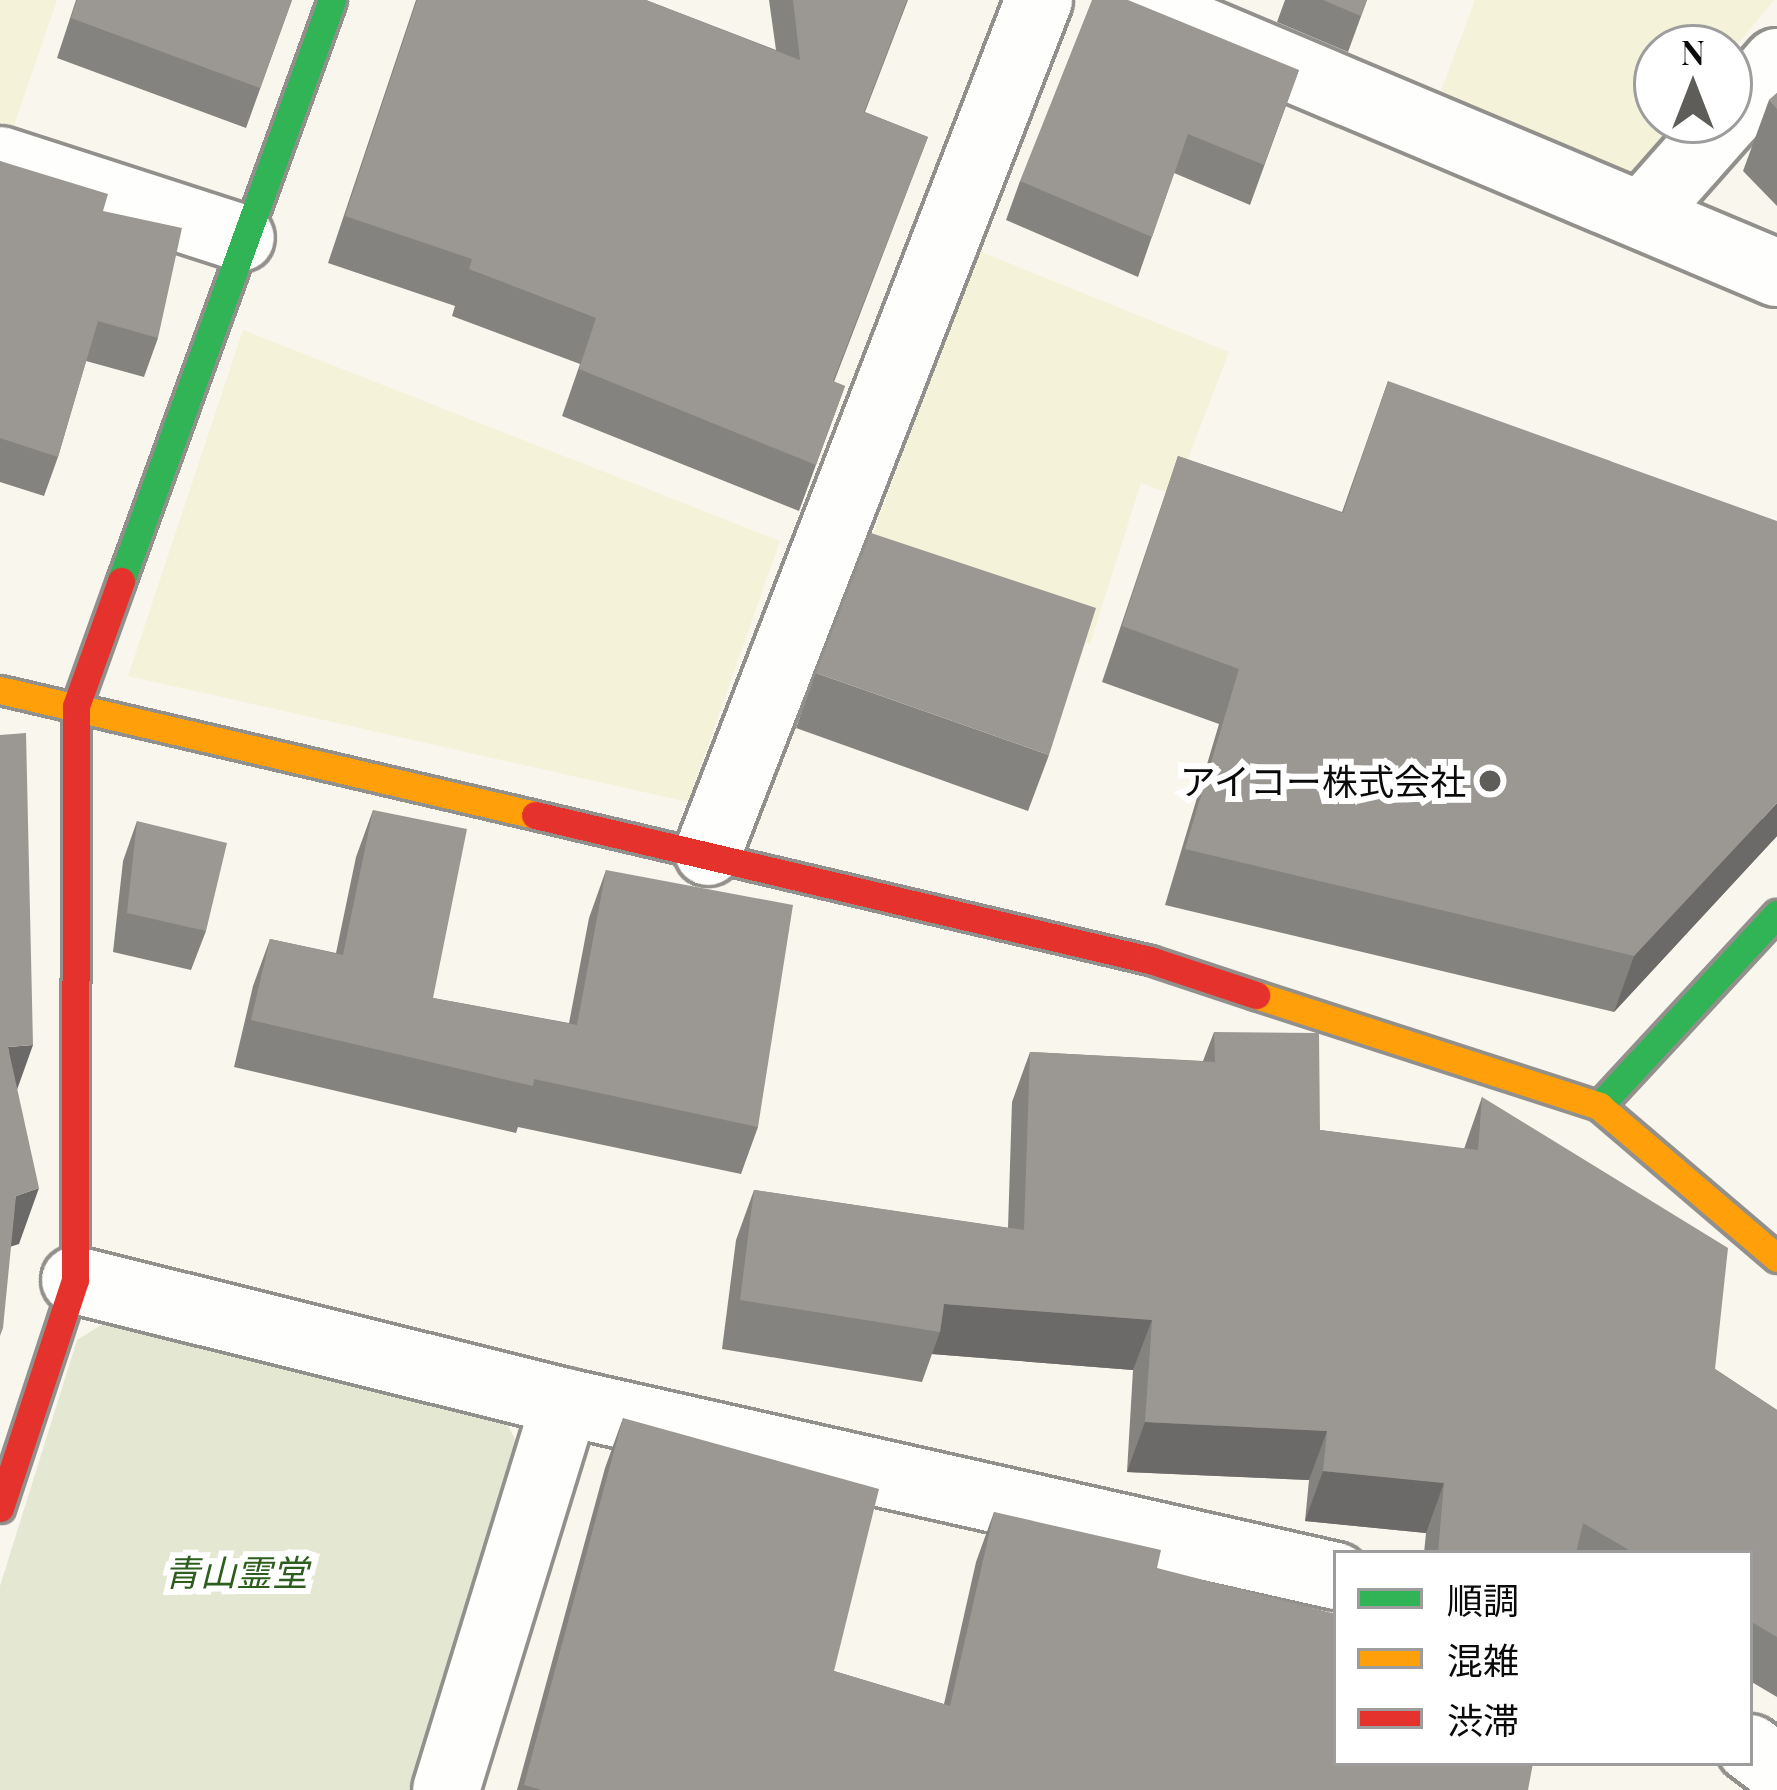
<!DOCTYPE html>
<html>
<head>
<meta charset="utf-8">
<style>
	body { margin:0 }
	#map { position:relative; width:1777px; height:1790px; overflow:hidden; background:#f9f6ed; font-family:"Playfair Display","Noto Sans JP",serif }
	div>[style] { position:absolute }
	.farmland>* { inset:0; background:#f5f2da }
	.cemetery>* { inset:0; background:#e4e8d2 }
	.roads { filter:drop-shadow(3px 0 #92908c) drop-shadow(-3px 0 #92908c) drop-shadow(0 3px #92908c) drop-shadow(0 -3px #92908c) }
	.street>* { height:66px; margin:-33px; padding:0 33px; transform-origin:33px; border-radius:33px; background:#fefefc }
	.fast>* { height:27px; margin:-13.5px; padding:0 13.5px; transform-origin:13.5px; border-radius:13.5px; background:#30b455 }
	.slow>* { height:27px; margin:-13.5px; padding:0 13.5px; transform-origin:13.5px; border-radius:13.5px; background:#ff9f0a }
	.jam>* { height:27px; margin:-13.5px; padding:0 13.5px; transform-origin:13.5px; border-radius:13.5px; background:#e5322d }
	.wall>* { inset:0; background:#85837f }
	.shaded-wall>* { inset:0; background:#6c6a68 }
	.building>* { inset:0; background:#9b9894 }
	.dots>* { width:33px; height:33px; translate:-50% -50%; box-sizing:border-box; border:6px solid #fff; border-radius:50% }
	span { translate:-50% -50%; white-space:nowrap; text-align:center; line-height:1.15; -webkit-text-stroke:12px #fff; paint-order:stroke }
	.poi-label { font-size:36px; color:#0a0a0a }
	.right { translate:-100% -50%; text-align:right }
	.park-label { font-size:36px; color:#2d5e1e; font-style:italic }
	.legend { position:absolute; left:1333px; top:1550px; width:420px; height:216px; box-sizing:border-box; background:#fff; border:3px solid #9d9d9d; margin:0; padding:15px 21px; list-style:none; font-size:36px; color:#0a0a0a }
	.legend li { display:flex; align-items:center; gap:24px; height:60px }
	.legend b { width:60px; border:3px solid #9d9d9d }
	.north { position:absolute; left:1633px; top:24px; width:120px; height:120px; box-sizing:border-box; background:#fff; border:3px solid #9d9d9d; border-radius:50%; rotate:0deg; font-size:33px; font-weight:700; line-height:48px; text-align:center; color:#0a0a0a }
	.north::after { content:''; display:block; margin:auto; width:42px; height:54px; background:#5e5d59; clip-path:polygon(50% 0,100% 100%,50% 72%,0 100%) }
</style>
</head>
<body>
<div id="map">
	<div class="farmland">
		<i style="clip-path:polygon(0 0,57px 0,9px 140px,0 137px)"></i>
		<i style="clip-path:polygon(1475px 0,1774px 0,1729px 55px,1729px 48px,1657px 48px,1657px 120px,1676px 120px,1630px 178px,1438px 99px)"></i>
		<i style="clip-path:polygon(979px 251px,1229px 352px,1174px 495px,1141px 483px,1090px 644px,860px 568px)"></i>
		<i style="clip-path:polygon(243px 330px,780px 541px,688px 802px,128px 676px)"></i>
	</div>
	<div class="cemetery">
		<i style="clip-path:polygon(114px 1317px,501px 1413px,516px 1441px,409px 1790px,0 1790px,0 1586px,77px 1340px)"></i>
	</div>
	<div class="roads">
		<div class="street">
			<i style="left:1129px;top:0;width:703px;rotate:22.85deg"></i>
			<i style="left:1729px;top:117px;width:73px;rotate:-48.9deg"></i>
			<i style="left:0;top:160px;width:253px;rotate:17.9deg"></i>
			<i style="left:1642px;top:215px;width:127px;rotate:-48.5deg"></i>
			<i style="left:708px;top:852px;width:914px;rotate:-68.77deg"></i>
			<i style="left:75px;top:1280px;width:505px;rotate:13.98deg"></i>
			<i style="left:565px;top:1402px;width:790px;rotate:12.72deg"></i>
			<i style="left:1750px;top:1748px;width:34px;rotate:37deg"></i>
			<i style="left:446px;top:1790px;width:406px;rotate:-72.9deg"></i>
		</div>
		<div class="fast">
			<i style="left:121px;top:581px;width:618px;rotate:-70.04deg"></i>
			<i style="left:1599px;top:1106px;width:262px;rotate:-47.2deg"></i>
		</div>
		<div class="slow">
			<i style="left:0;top:690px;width:549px;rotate:13.15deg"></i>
			<i style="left:1256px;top:995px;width:361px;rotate:17.9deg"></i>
			<i style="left:1599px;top:1106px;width:234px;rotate:40.5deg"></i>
		</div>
		<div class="jam">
			<i style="left:535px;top:815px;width:632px;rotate:13.27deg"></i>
			<i style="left:1150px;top:960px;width:112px;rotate:18.3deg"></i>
			<i style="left:0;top:1508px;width:240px;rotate:-71.8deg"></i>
			<i style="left:75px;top:1280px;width:574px;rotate:-89.9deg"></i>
			<i style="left:76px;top:706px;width:133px;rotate:-70.2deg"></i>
		</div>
	</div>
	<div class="wall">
		<i style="clip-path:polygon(76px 0,292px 0,246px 128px,57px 58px)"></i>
		<i style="clip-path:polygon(416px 0,646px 0,776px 50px,769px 0,908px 0,865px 112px,928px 137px,834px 382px,845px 386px,799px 511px,562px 416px,580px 364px,452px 316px,455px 306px,328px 263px)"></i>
		<i style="clip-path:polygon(1285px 0,1367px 0,1348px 52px,1277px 22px)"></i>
		<i style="clip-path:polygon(1299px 70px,1250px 205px,1174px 173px,1138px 277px,1006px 220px,1020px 181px)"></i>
		<i style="clip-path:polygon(1777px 93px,1777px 206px,1743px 171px,1769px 100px)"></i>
		<i style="clip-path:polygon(0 161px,103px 211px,158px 338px,144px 377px,86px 361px,58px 457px,44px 496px,0 482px)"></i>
		<i style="clip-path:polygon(1388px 381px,1777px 836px,1614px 1012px,1165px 905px,1219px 724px,1102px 682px,1178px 456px,1342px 512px)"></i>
		<i style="clip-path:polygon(816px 673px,1049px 755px,1028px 811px,796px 728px)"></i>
		<i style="clip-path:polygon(373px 810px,433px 998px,569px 1023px,589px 918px,606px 870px,758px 1127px,741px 1174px,518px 1127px,516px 1133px,234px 1067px,253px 986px,270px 939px,336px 953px,356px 857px)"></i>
		<i style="clip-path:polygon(137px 821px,206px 931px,191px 970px,113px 952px,123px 861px)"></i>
		<i style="clip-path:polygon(1214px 1032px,1320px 1130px,1464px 1149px,1482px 1097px,1715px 1369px,1777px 1410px,1777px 1697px,1750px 1681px,1750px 1553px,1424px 1553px,1426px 1533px,1305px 1521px,1309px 1480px,1127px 1472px,1133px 1370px,932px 1354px,922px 1382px,722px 1349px,736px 1240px,754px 1190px,1008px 1228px,1012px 1102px,1030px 1052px,1203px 1061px)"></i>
		<i style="clip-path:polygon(623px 1418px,834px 1671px,944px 1704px,976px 1562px,994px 1512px,1157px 1568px,1528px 1790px,517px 1790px,605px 1468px)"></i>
	</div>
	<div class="shaded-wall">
		<i style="clip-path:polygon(1777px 803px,1777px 836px,1614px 1012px,1634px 956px)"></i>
		<i style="clip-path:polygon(33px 1045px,13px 1101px,8px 1047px)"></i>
		<i style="clip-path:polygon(39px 1188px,19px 1244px,0 1250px,16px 1196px)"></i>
		<i style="clip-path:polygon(944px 1304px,1152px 1320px,1133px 1370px,932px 1354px,940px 1332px)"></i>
		<i style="clip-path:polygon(1145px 1422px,1327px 1431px,1309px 1480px,1127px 1472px)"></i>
		<i style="clip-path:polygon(1323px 1471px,1444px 1483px,1426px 1533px,1305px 1521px)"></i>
	</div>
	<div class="building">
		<i style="clip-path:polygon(77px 0,292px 0,260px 88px,71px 18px)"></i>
		<i style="clip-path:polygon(417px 0,646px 0,800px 60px,793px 0,907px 0,864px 112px,928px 137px,833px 381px,845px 386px,816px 465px,579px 369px,596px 318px,469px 269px,472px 259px,345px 216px)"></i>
		<i style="clip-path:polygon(1092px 0,1128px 0,1299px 70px,1264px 165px,1188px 134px,1152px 237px,1020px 181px)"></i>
		<i style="clip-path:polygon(1323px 0,1367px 0,1361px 16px)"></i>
		<i style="clip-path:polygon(1777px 93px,1777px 109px,1769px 100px)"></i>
		<i style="clip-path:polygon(0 161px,108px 194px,103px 211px,182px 228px,158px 338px,98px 321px,58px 457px,0 438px)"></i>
		<i style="clip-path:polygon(1388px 381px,1777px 521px,1777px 803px,1634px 956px,1185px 849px,1239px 669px,1122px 626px,1178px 456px,1343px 513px)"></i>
		<i style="clip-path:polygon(871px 533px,1096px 608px,1049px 755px,816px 673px)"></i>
		<i style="clip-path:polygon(26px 733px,33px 1045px,8px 1047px,39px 1188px,16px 1196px,3px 1328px,0 1336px,0 735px)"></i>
		<i style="clip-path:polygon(373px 810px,467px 829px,433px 998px,577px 1025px,606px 870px,793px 905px,758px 1127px,534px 1079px,533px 1086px,251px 1020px,270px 939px,343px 955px)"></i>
		<i style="clip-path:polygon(137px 821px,227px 843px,206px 931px,127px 913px)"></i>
		<i style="clip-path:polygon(1214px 1032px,1319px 1033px,1320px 1130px,1478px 1150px,1482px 1097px,1728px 1248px,1715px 1369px,1777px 1410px,1777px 1637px,1750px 1621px,1750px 1553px,1634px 1553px,1583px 1523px,1576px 1553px,1438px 1553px,1444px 1483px,1323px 1471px,1327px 1431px,1145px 1422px,1152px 1320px,944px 1304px,940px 1332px,740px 1300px,754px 1190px,1024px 1230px,1030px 1052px,1215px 1062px)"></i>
		<i style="clip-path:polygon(623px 1418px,879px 1489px,834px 1671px,950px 1706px,994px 1512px,1161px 1550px,1157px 1568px,1336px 1614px,1336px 1763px,1533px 1763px,1528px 1790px,542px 1790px,524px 1785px)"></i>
	</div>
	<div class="dots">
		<i style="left:1490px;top:781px;background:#5e5d59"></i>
	</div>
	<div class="poi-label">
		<span class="right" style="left:1466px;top:781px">アイコー株式会社</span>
	</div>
	<div class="park-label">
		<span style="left:236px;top:1572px">青山霊堂</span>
	</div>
	<ul class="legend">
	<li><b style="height:15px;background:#30b455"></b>順調</li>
	<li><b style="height:15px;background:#ff9f0a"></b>混雑</li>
	<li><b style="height:15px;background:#e5322d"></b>渋滞</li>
	</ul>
	<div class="north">N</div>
</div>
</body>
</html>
